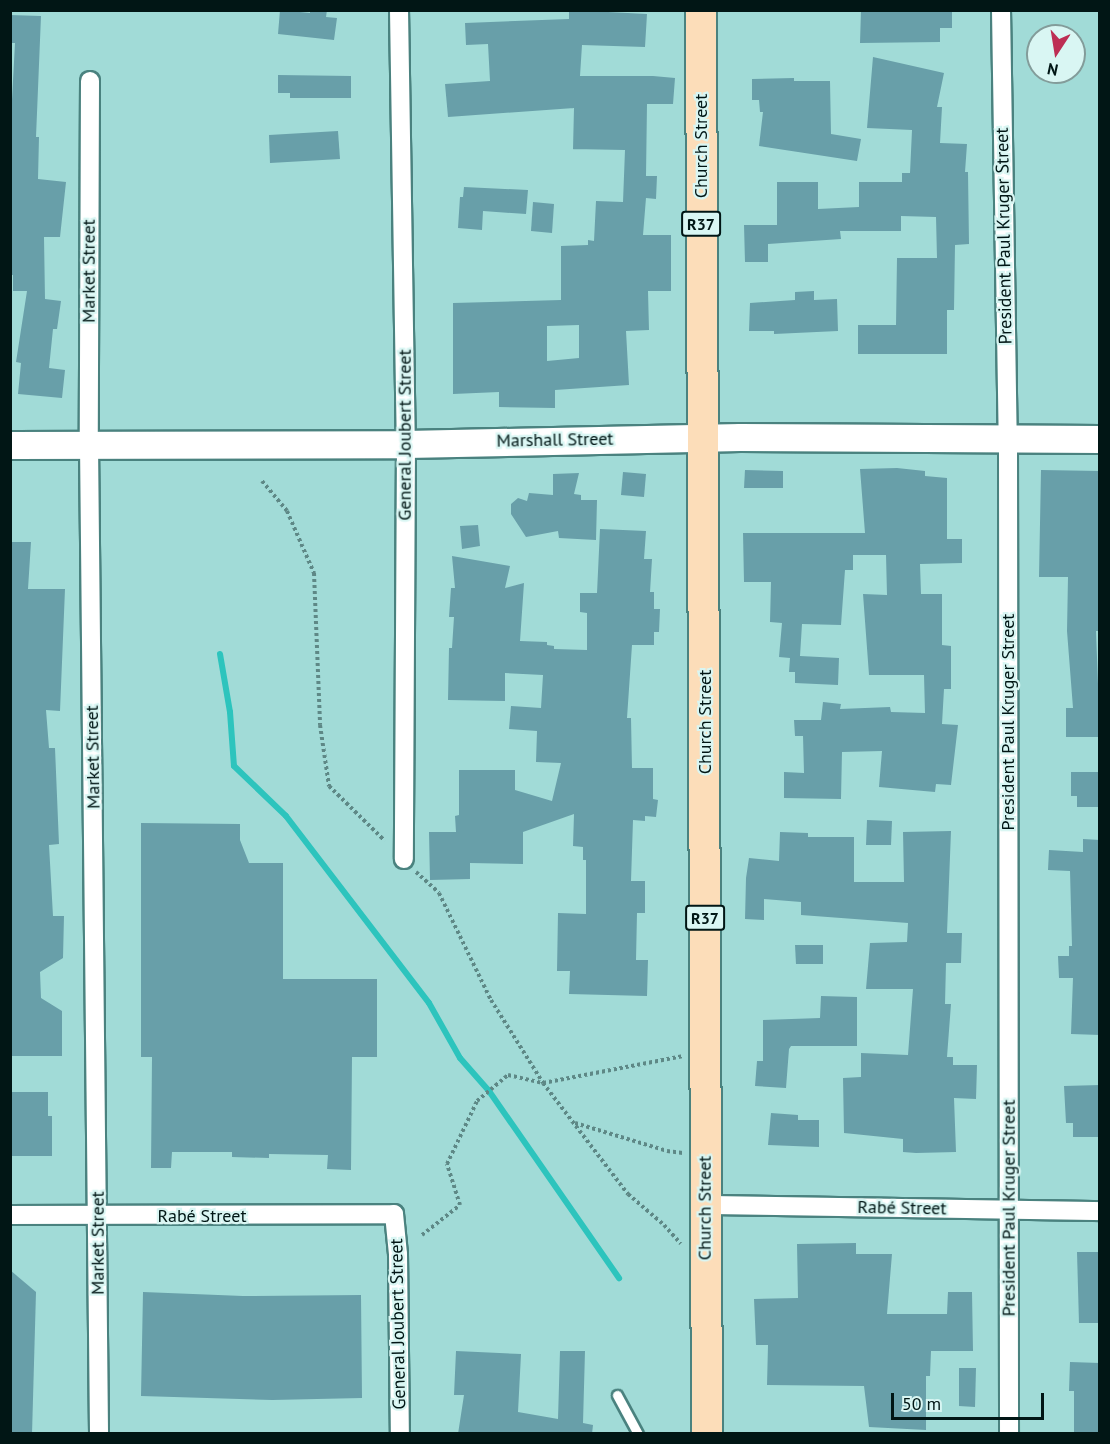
<!DOCTYPE html>
<html>
<head>
<meta charset="utf-8">
<style>
	body { margin:0 }
	#map { position:relative; width:1110px; height:1444px; overflow:hidden; background:#a1dbd7; font-family:"PT Sans",sans-serif }
	div>[style] { position:absolute }
	.stream>* { height:6px; margin:-3px; padding:0 3px; transform-origin:3px; border-radius:3px; background:#2dc4bd }
	.building>* { inset:0; background:#689fa9 }
	.path>* { height:4px; margin-top:-2px; transform-origin:0; background:repeating-linear-gradient(90deg,#5e8886 0 3px,transparent 0 6px) }
	.roads { filter:drop-shadow(2px 0 #4a827f) drop-shadow(-2px 0 #4a827f) drop-shadow(0 2px #4a827f) drop-shadow(0 -2px #4a827f) }
	.lane>* { height:9px; margin:-4.5px; padding:0 4.5px; transform-origin:4.5px; border-radius:4.5px; background:#fff }
	.street>* { height:18px; margin:-9px; padding:0 9px; transform-origin:9px; border-radius:9px; background:#fff }
	.secondary>* { height:27px; margin:-13.5px; padding:0 13.5px; transform-origin:13.5px; border-radius:13.5px; background:#fff }
	.primary>* { height:30px; margin:-15px; padding:0 15px; transform-origin:15px; border-radius:15px; background:#fcddb9 }
	span { translate:-50% -50%; white-space:nowrap; text-align:center; line-height:1.15; -webkit-text-stroke:4.5px #d9f6f3; paint-order:stroke }
	.shield-label span { padding:2px 4px; background:#d9f6f3; border:2px solid; border-radius:4px; -webkit-text-stroke-width:0 }
	.shield-label { font-size:16px; color:#011615; font-weight:700 }
	.street-label { font-size:18px; color:#011615 }
	.frame { position:absolute; inset:0; border:12px solid #011615; pointer-events:none }
	.north { position:absolute; left:1026px; top:24px; width:60px; height:60px; box-sizing:border-box; background:#d9f6f3; border:2px solid #839c9a; border-radius:50%; rotate:192deg; font-size:16px; font-weight:700; line-height:24px; text-align:center; color:#011615 }
	.north::after { content:''; display:block; margin:auto; width:21px; height:27px; background:#bd2e54; clip-path:polygon(50% 0,100% 100%,50% 72%,0 100%) }
	.scale { position:absolute; left:891px; top:1393px; width:153px; height:27px; box-sizing:border-box; border:3px solid #011615; border-top:0; padding-left:8px; font-size:18px; line-height:21px; white-space:nowrap; color:#011615; -webkit-text-stroke:4px #d9f6f3; paint-order:stroke }
</style>
</head>
<body>
<div id="map">
	<div class="stream">
		<i style="left:220px;top:654px;width:59px;rotate:80.2deg"></i>
		<i style="left:230px;top:712px;width:54px;rotate:85.8deg"></i>
		<i style="left:234px;top:766px;width:72px;rotate:43.9deg"></i>
		<i style="left:286px;top:816px;width:235px;rotate:52.6deg"></i>
		<i style="left:429px;top:1003px;width:63px;rotate:60.6deg"></i>
		<i style="left:460px;top:1058px;width:44px;rotate:48.7deg"></i>
		<i style="left:489px;top:1091px;width:228px;rotate:55.2deg"></i>
	</div>
	<div class="building">
		<i style="clip-path:polygon(280px 10px,310px 13px,310px 10px,327px 10px,326px 17px,337px 18px,334px 40px,278px 34px)"></i>
		<i style="clip-path:polygon(evenodd,569px 10px,647px 14px,645px 47px,582px 45px,580px 76px,653px 76px,675px 78px,673px 104px,647px 104px,646px 176px,657px 176px,656px 199px,646px 198px,643px 235px,671px 235px,671px 291px,648px 291px,649px 330px,626px 331px,629px 385px,555px 390px,555px 408px,499px 407px,499px 392px,453px 394px,453px 303px,561px 300px,561px 246px,588px 245px,588px 240px,594px 241px,596px 201px,623px 202px,625px 150px,573px 149px,574px 108px,448px 117px,445px 84px,490px 81px,488px 44px,466px 45px,465px 23px,569px 19px,569px 10px,579px 325px,579px 358px,547px 361px,547px 326px,579px 325px)"></i>
		<i style="clip-path:polygon(861px 10px,952px 10px,952px 28px,940px 28px,940px 42px,860px 43px)"></i>
		<i style="clip-path:polygon(10px 15px,41px 16px,36px 137px,39px 137px,38px 179px,66px 182px,60px 237px,44px 237px,45px 299px,61px 301px,57px 329px,53px 329px,49px 368px,65px 370px,62px 398px,18px 394px,21px 363px,16px 362px,27px 291px,13px 291px,13px 275px,10px 275px,10px 137px,15px 43px,10px 43px)"></i>
		<i style="clip-path:polygon(873px 57px,944px 73px,937px 107px,942px 107px,940px 143px,967px 144px,965px 172px,968px 172px,969px 244px,955px 245px,954px 310px,947px 310px,947px 354px,858px 354px,858px 325px,896px 325px,897px 258px,937px 258px,936px 217px,901px 216px,901px 231px,840px 231px,841px 239px,768px 244px,768px 262px,745px 262px,744px 225px,777px 225px,777px 182px,818px 182px,818px 209px,859px 207px,859px 182px,902px 182px,902px 173px,910px 173px,912px 130px,867px 128px)"></i>
		<i style="clip-path:polygon(278px 75px,351px 76px,351px 98px,290px 98px,290px 93px,278px 93px)"></i>
		<i style="clip-path:polygon(794px 78px,794px 81px,830px 81px,831px 134px,861px 139px,857px 161px,759px 146px,763px 112px,760px 112px,759px 100px,752px 100px,752px 79px)"></i>
		<i style="clip-path:polygon(338px 131px,340px 159px,270px 163px,269px 135px)"></i>
		<i style="clip-path:polygon(464px 187px,528px 190px,526px 214px,483px 211px,482px 230px,458px 228px,460px 197px,463px 197px)"></i>
		<i style="clip-path:polygon(533px 202px,554px 204px,552px 233px,531px 231px)"></i>
		<i style="clip-path:polygon(814px 291px,814px 300px,837px 299px,838px 331px,774px 334px,774px 331px,749px 331px,750px 303px,795px 300px,795px 292px)"></i>
		<i style="clip-path:polygon(897px 468px,925px 471px,925px 476px,947px 478px,947px 539px,962px 539px,962px 563px,920px 564px,921px 594px,942px 594px,942px 645px,951px 646px,951px 689px,944px 689px,942px 724px,958px 725px,951px 785px,936px 784px,935px 792px,879px 787px,882px 751px,842px 752px,841px 799px,784px 798px,784px 772px,804px 773px,803px 736px,795px 736px,794px 720px,821px 720px,823px 702px,841px 704px,840px 709px,890px 707px,891px 712px,925px 713px,924px 675px,869px 675px,863px 594px,887px 595px,886px 555px,853px 555px,853px 570px,845px 570px,841px 625px,802px 624px,800px 656px,839px 658px,838px 685px,795px 683px,795px 672px,789px 672px,790px 658px,779px 657px,782px 623px,770px 622px,771px 582px,744px 582px,743px 533px,865px 533px,860px 469px)"></i>
		<i style="clip-path:polygon(745px 470px,783px 471px,783px 488px,744px 488px)"></i>
		<i style="clip-path:polygon(1041px 470px,1100px 471px,1100px 631px,1096px 631px,1100px 737px,1066px 737px,1066px 708px,1073px 708px,1067px 631px,1068px 577px,1039px 577px)"></i>
		<i style="clip-path:polygon(623px 472px,646px 474px,644px 497px,621px 495px)"></i>
		<i style="clip-path:polygon(579px 473px,574px 494px,581px 495px,581px 500px,597px 500px,596px 540px,559px 538px,558px 531px,526px 537px,511px 514px,511px 504px,518px 498px,527px 501px,529px 493px,553px 495px,553px 474px)"></i>
		<i style="clip-path:polygon(478px 525px,480px 546px,462px 549px,460px 526px)"></i>
		<i style="clip-path:polygon(600px 529px,646px 531px,644px 559px,652px 559px,650px 592px,654px 592px,654px 609px,660px 609px,659px 632px,654px 632px,654px 645px,632px 645px,627px 718px,631px 718px,632px 768px,653px 768px,653px 799px,658px 800px,656px 817px,645px 816px,645px 821px,633px 820px,631px 881px,645px 881px,645px 913px,637px 913px,636px 960px,648px 960px,647px 996px,569px 994px,570px 971px,557px 971px,558px 913px,586px 914px,586px 860px,583px 860px,583px 847px,573px 846px,574px 814px,523px 832px,523px 864px,470px 863px,470px 879px,430px 880px,429px 832px,456px 832px,455px 816px,459px 815px,459px 770px,515px 770px,515px 790px,552px 801px,561px 763px,536px 762px,537px 731px,509px 729px,511px 706px,541px 708px,543px 675px,505px 673px,505px 701px,448px 700px,449px 648px,452px 648px,454px 617px,449px 617px,451px 588px,455px 588px,452px 556px,510px 566px,505px 588px,524px 583px,520px 641px,547px 642px,547px 645px,554px 646px,554px 649px,587px 650px,587px 613px,580px 612px,580px 593px,597px 593px)"></i>
		<i style="clip-path:polygon(10px 542px,31px 542px,28px 589px,65px 589px,60px 711px,46px 710px,49px 748px,55px 748px,59px 844px,49px 845px,53px 916px,64px 916px,63px 958px,40px 972px,41px 998px,62px 1011px,62px 1056px,10px 1056px)"></i>
		<i style="clip-path:polygon(1071px 772px,1100px 772px,1100px 807px,1077px 807px,1077px 796px,1071px 796px)"></i>
		<i style="clip-path:polygon(867px 820px,892px 821px,891px 845px,866px 845px)"></i>
		<i style="clip-path:polygon(141px 823px,240px 824px,240px 840px,249px 863px,283px 863px,283px 979px,377px 979px,377px 1057px,352px 1057px,351px 1170px,327px 1169px,328px 1155px,269px 1154px,269px 1158px,232px 1157px,232px 1152px,172px 1152px,171px 1168px,151px 1168px,152px 1057px,141px 1057px)"></i>
		<i style="clip-path:polygon(951px 831px,947px 933px,962px 933px,961px 963px,946px 963px,945px 1004px,951px 1004px,947px 1057px,953px 1057px,953px 1065px,977px 1065px,976px 1099px,954px 1098px,956px 1152px,916px 1153px,903px 1152px,903px 1139px,844px 1133px,843px 1078px,861px 1077px,861px 1053px,908px 1055px,913px 989px,866px 989px,870px 943px,907px 942px,908px 923px,801px 915px,801px 902px,764px 899px,764px 920px,745px 919px,746px 878px,749px 858px,779px 861px,780px 832px,808px 833px,808px 837px,854px 837px,854px 882px,904px 882px,903px 832px)"></i>
		<i style="clip-path:polygon(1083px 839px,1100px 840px,1100px 1035px,1071px 1034px,1073px 978px,1059px 978px,1058px 956px,1069px 956px,1069px 946px,1072px 946px,1070px 871px,1048px 870px,1049px 850px,1083px 852px)"></i>
		<i style="clip-path:polygon(795px 945px,823px 945px,823px 964px,796px 964px)"></i>
		<i style="clip-path:polygon(821px 996px,857px 997px,857px 1046px,791px 1046px,789px 1049px,786px 1088px,755px 1086px,757px 1061px,763px 1061px,763px 1020px,820px 1018px)"></i>
		<i style="clip-path:polygon(1100px 1085px,1100px 1137px,1073px 1137px,1073px 1123px,1066px 1123px,1064px 1086px)"></i>
		<i style="clip-path:polygon(10px 1092px,48px 1092px,48px 1116px,52px 1116px,52px 1156px,10px 1156px)"></i>
		<i style="clip-path:polygon(771px 1113px,798px 1115px,798px 1120px,819px 1120px,819px 1147px,768px 1145px)"></i>
		<i style="clip-path:polygon(856px 1243px,856px 1254px,892px 1254px,887px 1314px,947px 1314px,948px 1292px,972px 1292px,973px 1351px,931px 1351px,930px 1376px,926px 1376px,926px 1430px,869px 1427px,864px 1386px,767px 1385px,768px 1345px,756px 1345px,754px 1299px,798px 1298px,797px 1244px)"></i>
		<i style="clip-path:polygon(1077px 1252px,1100px 1252px,1100px 1323px,1079px 1323px)"></i>
		<i style="clip-path:polygon(10px 1270px,36px 1292px,32px 1434px,10px 1434px)"></i>
		<i style="clip-path:polygon(143px 1292px,243px 1296px,361px 1295px,362px 1398px,272px 1400px,141px 1396px)"></i>
		<i style="clip-path:polygon(456px 1351px,521px 1354px,518px 1412px,558px 1419px,560px 1351px,585px 1351px,583px 1423px,593px 1425px,592px 1434px,458px 1434px,464px 1395px,454px 1395px)"></i>
		<i style="clip-path:polygon(1070px 1362px,1100px 1363px,1100px 1434px,1074px 1434px,1074px 1391px,1069px 1391px)"></i>
		<i style="clip-path:polygon(959px 1368px,976px 1368px,975px 1407px,959px 1406px)"></i>
	</div>
	<div class="path">
		<i style="left:262px;top:481px;width:39px;rotate:50deg"></i>
		<i style="left:287px;top:511px;width:68px;rotate:66.5deg"></i>
		<i style="left:314px;top:573px;width:152px;rotate:87.7deg"></i>
		<i style="left:320px;top:725px;width:62px;rotate:81.6deg"></i>
		<i style="left:329px;top:786px;width:78px;rotate:44.5deg"></i>
		<i style="left:416px;top:872px;width:31px;rotate:42deg"></i>
		<i style="left:439px;top:893px;width:119px;rotate:64.1deg"></i>
		<i style="left:491px;top:1000px;width:98px;rotate:57.9deg"></i>
		<i style="left:543px;top:1083px;width:140px;rotate:52.6deg"></i>
		<i style="left:628px;top:1194px;width:48px;rotate:40.7deg"></i>
		<i style="left:664px;top:1225px;width:25px;rotate:48deg"></i>
		<i style="left:575px;top:1123px;width:96px;rotate:16.9deg"></i>
		<i style="left:667px;top:1151px;width:16px;rotate:7deg"></i>
		<i style="left:422px;top:1235px;width:48px;rotate:-38.3deg"></i>
		<i style="left:460px;top:1205px;width:43px;rotate:-107.6deg"></i>
		<i style="left:447px;top:1164px;width:70px;rotate:-64.5deg"></i>
		<i style="left:477px;top:1101px;width:40px;rotate:-40deg"></i>
		<i style="left:508px;top:1075px;width:36px;rotate:13deg"></i>
		<i style="left:543px;top:1083px;width:143px;rotate:-10.9deg"></i>
	</div>
	<div class="roads">
		<div class="lane">
			<i style="left:617px;top:1395px;width:44px;rotate:61.7deg"></i>
		</div>
		<div class="street">
			<i style="left:399px;top:10px;width:434px;rotate:89.1deg"></i>
			<i style="left:406px;top:444px;width:415px;rotate:90.3deg"></i>
			<i style="left:1001px;top:10px;width:430px;rotate:89.1deg"></i>
			<i style="left:1008px;top:440px;width:994px;rotate:89.94deg"></i>
			<i style="left:90px;top:81px;width:363px;rotate:90.2deg"></i>
			<i style="left:89px;top:444px;width:990px;rotate:89.42deg"></i>
			<i style="left:705px;top:1205px;width:395px;rotate:0.9deg"></i>
			<i style="left:10px;top:1215px;width:384px;rotate:-0.1deg"></i>
			<i style="left:394px;top:1214px;width:40px;rotate:84.3deg"></i>
			<i style="left:398px;top:1254px;width:180px;rotate:89.4deg"></i>
		</div>
		<div class="secondary">
			<i style="left:10px;top:445px;width:396px;rotate:-0.1deg"></i>
			<i style="left:406px;top:444px;width:334px;rotate:-1.2deg"></i>
			<i style="left:740px;top:437px;width:360px;rotate:0.3deg"></i>
		</div>
		<div class="primary">
			<i style="left:701px;top:10px;width:1424px;rotate:89.76deg"></i>
		</div>
	</div>
	<div class="shield-label">
		<span style="left:701px;top:224px">R37</span>
		<span style="left:705px;top:918px">R37</span>
	</div>
	<div class="street-label">
		<span style="left:701px;top:146px;rotate:-90deg">Church Street</span>
		<span style="left:1004px;top:236px;rotate:-91deg">President Paul Kruger Street</span>
		<span style="left:89px;top:271px;rotate:-90deg">Market Street</span>
		<span style="left:405px;top:435px;rotate:-90deg">General Joubert Street</span>
		<span style="left:555px;top:440px;rotate:-1deg">Marshall Street</span>
		<span style="left:705px;top:722px;rotate:-90deg">Church Street</span>
		<span style="left:1008px;top:722px;rotate:-90deg">President Paul Kruger Street</span>
		<span style="left:93px;top:757px;rotate:-91deg">Market Street</span>
		<span style="left:705px;top:1208px;rotate:-90deg">Church Street</span>
		<span style="left:902px;top:1208px;rotate:1deg">Rabé Street</span>
		<span style="left:1009px;top:1208px;rotate:-90deg">President Paul Kruger Street</span>
		<span style="left:202px;top:1216px">Rabé Street</span>
		<span style="left:98px;top:1243px;rotate:-90deg">Market Street</span>
		<span style="left:398px;top:1324px;rotate:-91deg">General Joubert Street</span>
	</div>
	<div class="frame"></div>
	<div class="north">N</div>
	<div class="scale">50 m</div>
</div>
</body>
</html>
